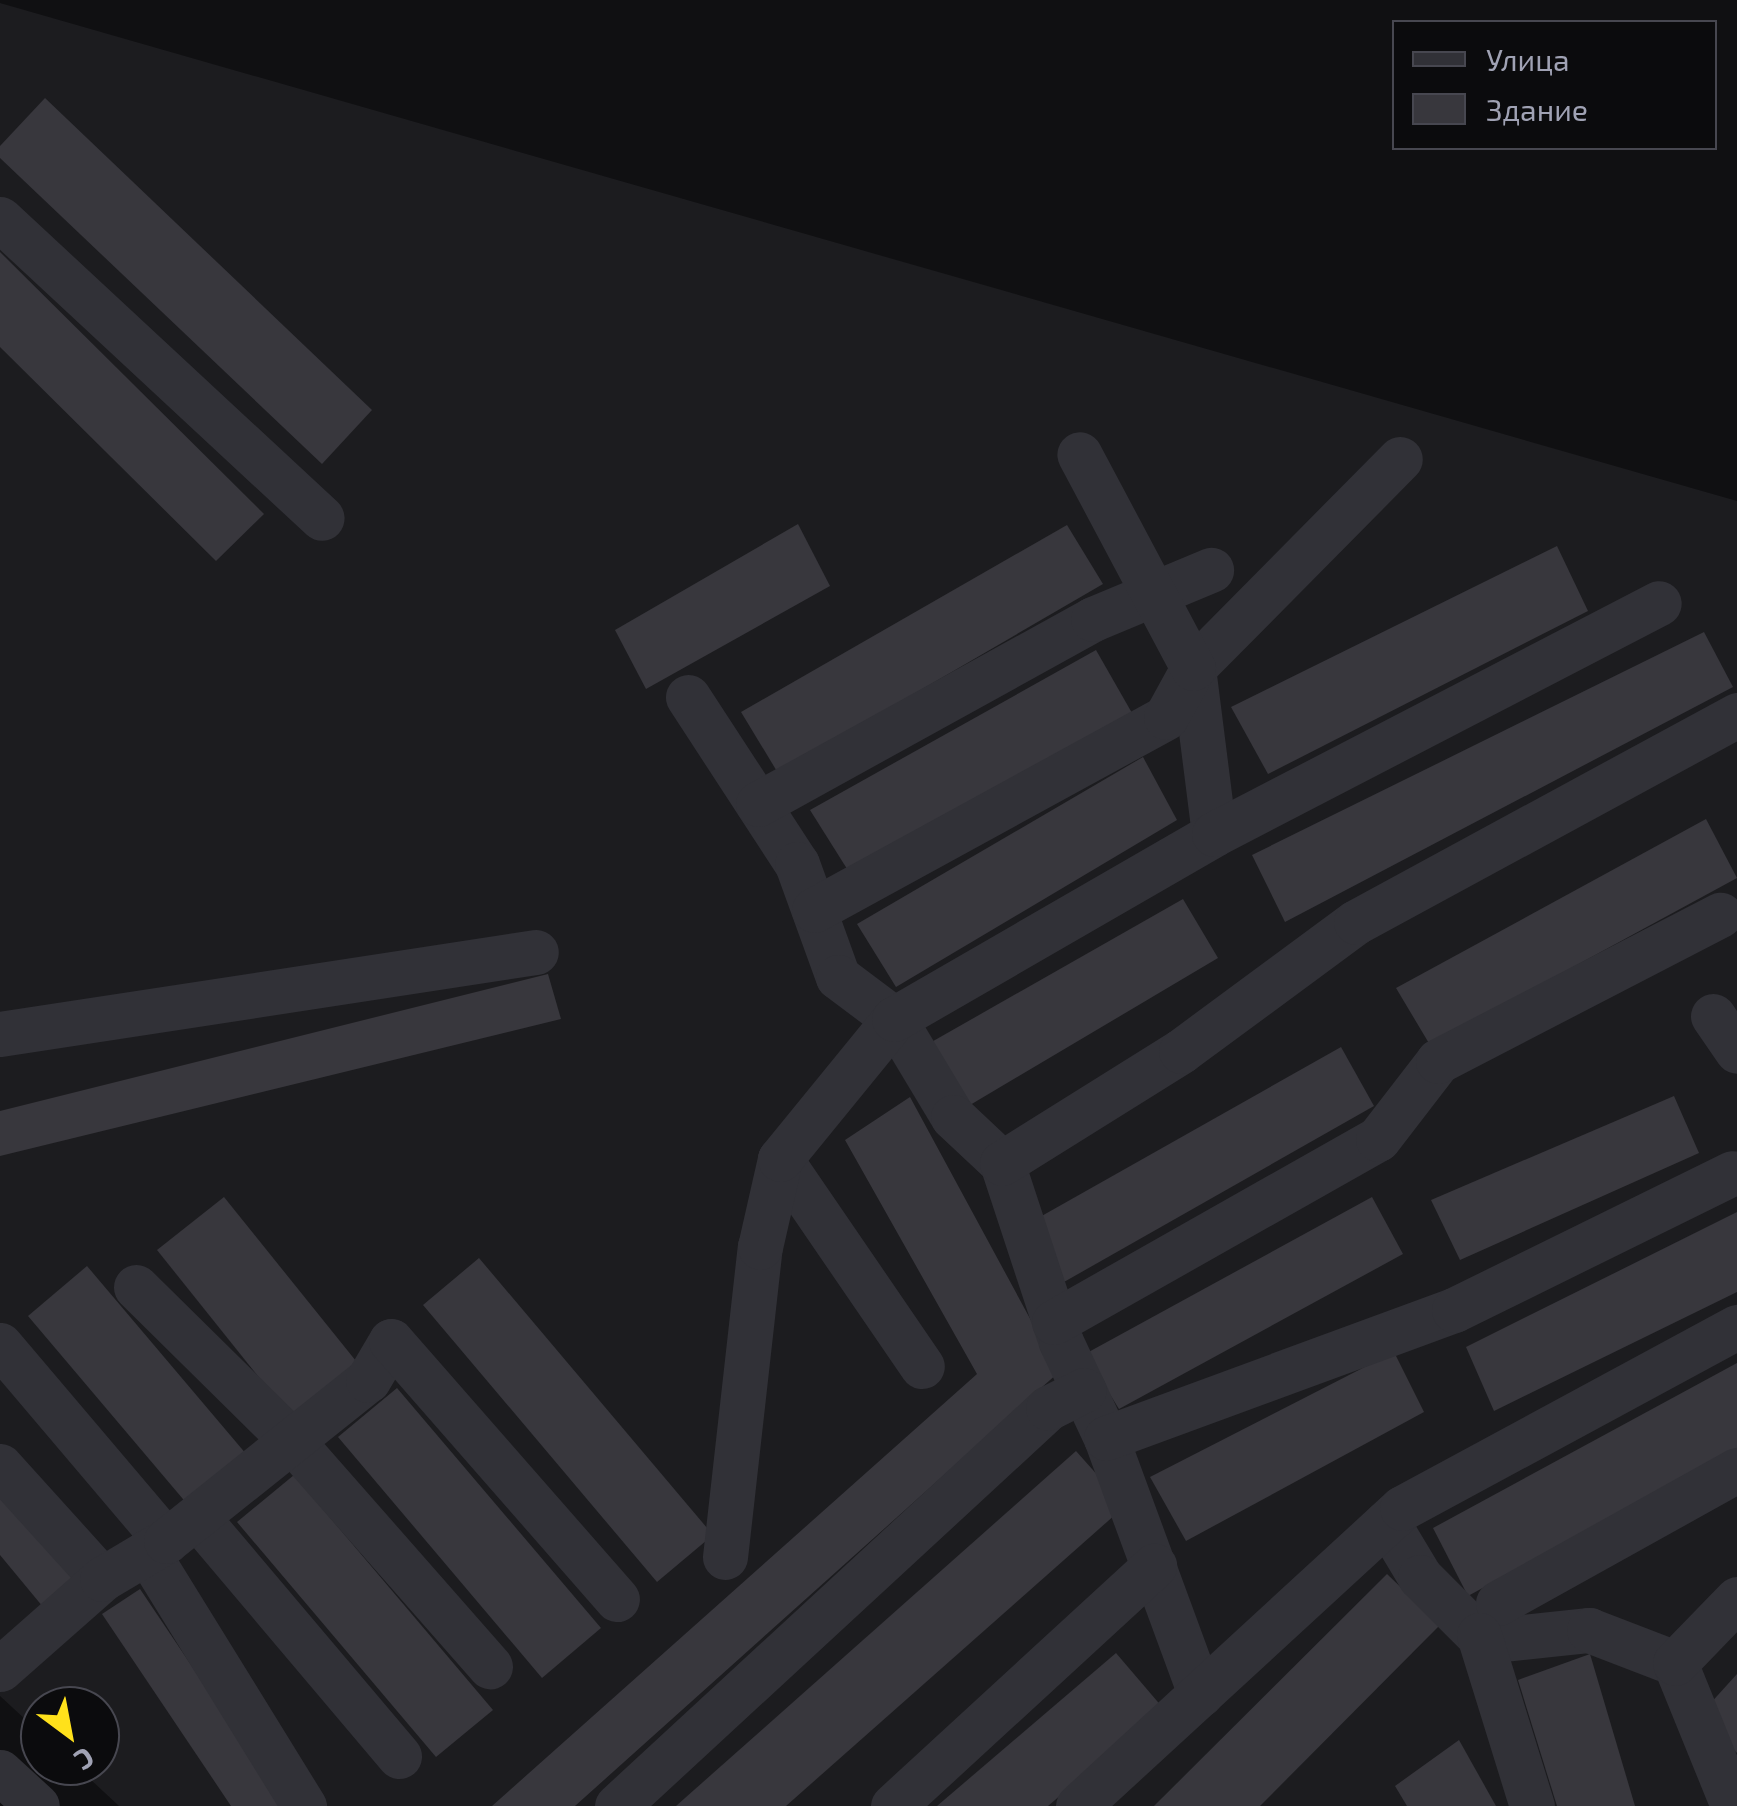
<!DOCTYPE html>
<html>
<head>
<meta charset="utf-8">
<style>
	body { margin:0 }
	#map { position:relative; width:1737px; height:1806px; overflow:hidden; background:#101012; font-family:"Exo 2",sans-serif }
	div>[style] { position:absolute }
	.built>* { inset:0; background:#1c1c1f }
	.building>* { inset:0; background:#38373d }
	.minor>* { height:45px; margin:-22.5px; padding:0 22.5px; transform-origin:22.5px; border-radius:22.5px; background:#313137 }
	span { translate:-50% -50%; white-space:nowrap; text-align:center; line-height:1.15; -webkit-text-stroke:9px #0b0b0d; paint-order:stroke }
	.legend { position:absolute; left:1392px; top:20px; width:325px; height:130px; box-sizing:border-box; background:#0b0b0d; border:2px solid #474750; margin:0; padding:12px 18px; list-style:none; font-size:30px; color:#a0a2b4 }
	.legend li { display:flex; align-items:center; gap:20px; height:50px }
	.legend b { width:50px; border:2px solid #474750 }
	.north { position:absolute; left:20px; top:1686px; width:100px; height:100px; box-sizing:border-box; background:#0b0b0d; border:2px solid #474750; border-radius:50%; rotate:148deg; font-size:28px; font-weight:700; line-height:40px; text-align:center; color:#a0a2b4 }
	.north::after { content:''; display:block; margin:auto; width:35px; height:45px; background:#ffe11b; clip-path:polygon(50% 0,100% 100%,50% 72%,0 100%) }
</style>
</head>
<body>
<div id="map">
	<div class="built">
		<i style="clip-path:polygon(0 3px,1737px 501px,1737px 1806px,119px 1806px,76px 1766px,100px 1766px,100px 1706px,40px 1706px,40px 1733px,0 1696px)"></i>
	</div>
	<div class="building">
		<i style="clip-path:polygon(45px 98px,372px 410px,322px 464px,0 158px,0 146px)"></i>
		<i style="clip-path:polygon(0 252px,264px 514px,216px 561px,0 347px)"></i>
		<i style="clip-path:polygon(798px 524px,830px 586px,646px 689px,615px 630px)"></i>
		<i style="clip-path:polygon(1067px 525px,1103px 584px,778px 773px,741px 712px)"></i>
		<i style="clip-path:polygon(1557px 546px,1588px 611px,1268px 774px,1231px 707px)"></i>
		<i style="clip-path:polygon(1704px 632px,1733px 687px,1285px 922px,1252px 855px)"></i>
		<i style="clip-path:polygon(1096px 650px,1132px 713px,849px 872px,810px 810px)"></i>
		<i style="clip-path:polygon(1143px 757px,1177px 820px,896px 987px,857px 924px)"></i>
		<i style="clip-path:polygon(1706px 819px,1737px 878px,1430px 1045px,1396px 988px)"></i>
		<i style="clip-path:polygon(1183px 899px,1218px 958px,965px 1108px,928px 1044px)"></i>
		<i style="clip-path:polygon(548px 974px,561px 1019px,0 1156px,0 1111px)"></i>
		<i style="clip-path:polygon(1341px 1047px,1374px 1106px,1064px 1282px,1031px 1222px)"></i>
		<i style="clip-path:polygon(1674px 1096px,1699px 1153px,1460px 1260px,1431px 1200px)"></i>
		<i style="clip-path:polygon(910px 1097px,1059px 1372px,575px 1806px,492px 1806px,977px 1374px,845px 1140px)"></i>
		<i style="clip-path:polygon(224px 1197px,360px 1366px,293px 1420px,157px 1250px)"></i>
		<i style="clip-path:polygon(1372px 1197px,1403px 1254px,1119px 1409px,1085px 1354px)"></i>
		<i style="clip-path:polygon(1737px 1212px,1737px 1292px,1494px 1411px,1466px 1347px)"></i>
		<i style="clip-path:polygon(479px 1258px,713px 1535px,657px 1582px,423px 1305px)"></i>
		<i style="clip-path:polygon(87px 1266px,247px 1455px,188px 1505px,28px 1316px)"></i>
		<i style="clip-path:polygon(1394px 1352px,1424px 1412px,1186px 1541px,1150px 1477px)"></i>
		<i style="clip-path:polygon(1737px 1363px,1737px 1449px,1468px 1596px,1433px 1528px)"></i>
		<i style="clip-path:polygon(397px 1388px,601px 1628px,542px 1678px,338px 1437px)"></i>
		<i style="clip-path:polygon(1076px 1451px,1125px 1506px,786px 1806px,676px 1806px)"></i>
		<i style="clip-path:polygon(294px 1475px,493px 1710px,436px 1757px,237px 1522px)"></i>
		<i style="clip-path:polygon(0 1488px,81px 1586px,48px 1613px,0 1555px)"></i>
		<i style="clip-path:polygon(1387px 1574px,1440px 1625px,1260px 1806px,1154px 1806px)"></i>
		<i style="clip-path:polygon(140px 1589px,286px 1806px,231px 1806px,102px 1614px)"></i>
		<i style="clip-path:polygon(1116px 1653px,1163px 1708px,1048px 1806px,937px 1806px)"></i>
		<i style="clip-path:polygon(1590px 1654px,1635px 1806px,1557px 1806px,1518px 1680px)"></i>
		<i style="clip-path:polygon(1737px 1674px,1737px 1753px,1698px 1717px)"></i>
		<i style="clip-path:polygon(1459px 1740px,1496px 1806px,1407px 1806px,1395px 1786px)"></i>
	</div>
	<div class="minor">
		<i style="left:0;top:219px;width:439px;rotate:42.9deg"></i>
		<i style="left:688px;top:697px;width:199px;rotate:56.9deg"></i>
		<i style="left:797px;top:864px;width:120px;rotate:70.1deg"></i>
		<i style="left:838px;top:977px;width:70px;rotate:36.9deg"></i>
		<i style="left:894px;top:1019px;width:114px;rotate:59deg"></i>
		<i style="left:953px;top:1117px;width:67px;rotate:43.2deg"></i>
		<i style="left:1002px;top:1163px;width:188px;rotate:71.8deg"></i>
		<i style="left:1061px;top:1342px;width:106px;rotate:64.9deg"></i>
		<i style="left:1106px;top:1438px;width:273px;rotate:69.8deg"></i>
		<i style="left:758px;top:804px;width:383px;rotate:-28.9deg"></i>
		<i style="left:1093px;top:619px;width:128px;rotate:-22.6deg"></i>
		<i style="left:1214px;top:834px;width:167px;rotate:-97.2deg"></i>
		<i style="left:1193px;top:668px;width:294px;rotate:-45.3deg"></i>
		<i style="left:814px;top:910px;width:401px;rotate:-28.7deg"></i>
		<i style="left:1166px;top:717px;width:56px;rotate:-61.1deg"></i>
		<i style="left:1193px;top:668px;width:242px;rotate:-118deg"></i>
		<i style="left:1713px;top:1016px;width:42px;rotate:55.6deg"></i>
		<i style="left:0;top:1034px;width:542px;rotate:-8.7deg"></i>
		<i style="left:780px;top:1159px;width:251px;rotate:55.6deg"></i>
		<i style="left:1002px;top:1163px;width:211px;rotate:-32deg"></i>
		<i style="left:1181px;top:1051px;width:217px;rotate:-36.4deg"></i>
		<i style="left:1356px;top:922px;width:434px;rotate:-28.5deg"></i>
		<i style="left:136px;top:1287px;width:219px;rotate:44.6deg"></i>
		<i style="left:292px;top:1441px;width:300px;rotate:48.7deg"></i>
		<i style="left:1054px;top:1322px;width:372px;rotate:-29.5deg"></i>
		<i style="left:1378px;top:1139px;width:98px;rotate:-52.4deg"></i>
		<i style="left:1438px;top:1061px;width:318px;rotate:-27.4deg"></i>
		<i style="left:0;top:1345px;width:257px;rotate:49.7deg"></i>
		<i style="left:1106px;top:1438px;width:371px;rotate:-20.2deg"></i>
		<i style="left:1454px;top:1310px;width:310px;rotate:-26.2deg"></i>
		<i style="left:0;top:1466px;width:152px;rotate:47.9deg"></i>
		<i style="left:197px;top:1517px;width:313px;rotate:49.8deg"></i>
		<i style="left:1387px;top:1522px;width:64px;rotate:59deg"></i>
		<i style="left:1420px;top:1577px;width:91px;rotate:45deg"></i>
		<i style="left:1484px;top:1641px;width:106px;rotate:-6deg"></i>
		<i style="left:1589px;top:1630px;width:92px;rotate:21deg"></i>
		<i style="left:1675px;top:1663px;width:154px;rotate:67.9deg"></i>
		<i style="left:147px;top:1552px;width:299px;rotate:58.3deg"></i>
		<i style="left:725px;top:1557px;width:312px;rotate:-83.6deg"></i>
		<i style="left:760px;top:1247px;width:90px;rotate:-77.2deg"></i>
		<i style="left:780px;top:1159px;width:181px;rotate:-50.8deg"></i>
		<i style="left:894px;top:1019px;width:370px;rotate:-30deg"></i>
		<i style="left:1214px;top:834px;width:501px;rotate:-27.43deg"></i>
		<i style="left:1498px;top:1603px;width:274px;rotate:-29.1deg"></i>
		<i style="left:1479px;top:1635px;width:179px;rotate:72.8deg"></i>
		<i style="left:1675px;top:1663px;width:89px;rotate:-45.9deg"></i>
		<i style="left:0;top:1669px;width:136px;rotate:-41.4deg"></i>
		<i style="left:102px;top:1579px;width:74px;rotate:-30.7deg"></i>
		<i style="left:166px;top:1541px;width:258px;rotate:-38.6deg"></i>
		<i style="left:368px;top:1380px;width:45px;rotate:-59.5deg"></i>
		<i style="left:391px;top:1341px;width:343px;rotate:48.8deg"></i>
		<i style="left:0;top:1772px;width:50px;rotate:42.6deg"></i>
		<i style="left:617px;top:1806px;width:587px;rotate:-42.72deg"></i>
		<i style="left:1048px;top:1408px;width:40px;rotate:-26.6deg"></i>
		<i style="left:893px;top:1806px;width:355px;rotate:-42.6deg"></i>
		<i style="left:1078px;top:1806px;width:440px;rotate:-42.6deg"></i>
		<i style="left:1402px;top:1508px;width:381px;rotate:-28.4deg"></i>
	</div>
	<ul class="legend">
	<li><b style="height:12px;background:#313137"></b>Улица</li>
	<li><b style="height:28px;background:#38373d"></b>Здание</li>
	</ul>
	<div class="north">С</div>
</div>
</body>
</html>
